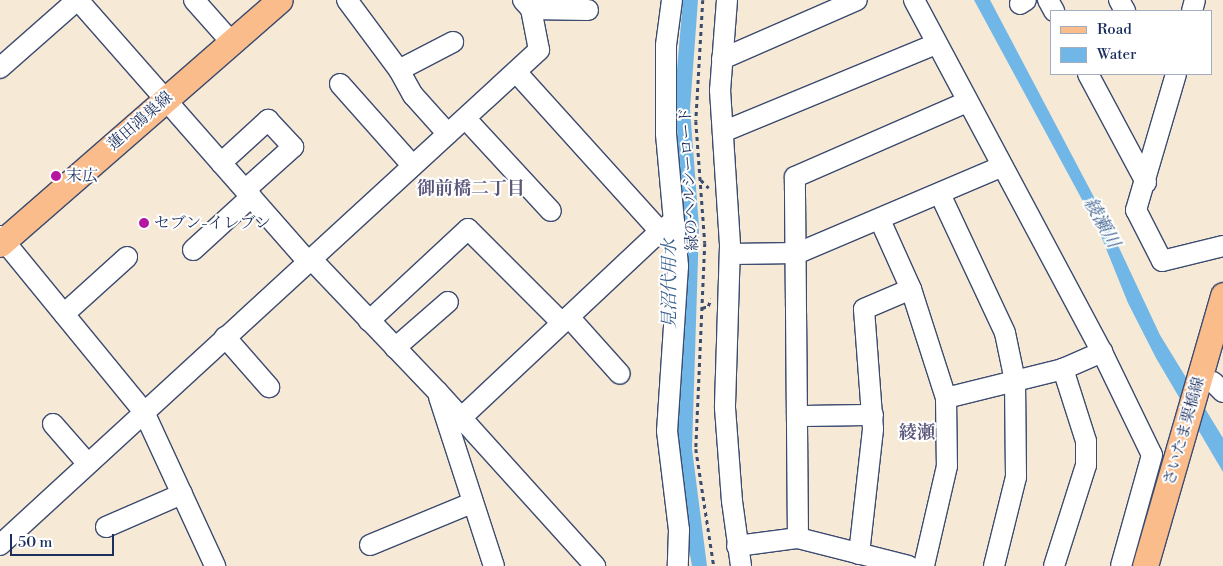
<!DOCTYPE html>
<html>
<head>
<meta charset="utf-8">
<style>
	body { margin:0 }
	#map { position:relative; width:1223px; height:566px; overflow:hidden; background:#f6e9d5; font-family:"Libre Bodoni","Noto Serif JP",serif }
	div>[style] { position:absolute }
	.water>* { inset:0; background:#70b7e7 }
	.path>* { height:2.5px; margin-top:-1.25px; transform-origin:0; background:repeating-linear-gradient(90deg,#3c4b70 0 4px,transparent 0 8px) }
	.roads { filter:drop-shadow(1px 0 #3c4b70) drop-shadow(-1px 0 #3c4b70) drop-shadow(0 1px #3c4b70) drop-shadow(0 -1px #3c4b70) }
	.minor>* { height:20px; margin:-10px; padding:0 10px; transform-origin:10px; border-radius:10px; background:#fff }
	.major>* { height:25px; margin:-12.5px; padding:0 12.5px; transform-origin:12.5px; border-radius:12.5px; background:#f9bc8a }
	.dots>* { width:14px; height:14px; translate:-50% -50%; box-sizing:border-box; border:2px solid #fff; border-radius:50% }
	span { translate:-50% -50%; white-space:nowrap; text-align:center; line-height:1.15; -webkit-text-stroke:4px #fff; paint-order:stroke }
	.street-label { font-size:16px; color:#1b2f5e }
	.poi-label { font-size:16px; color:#1b2f5e }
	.left { translate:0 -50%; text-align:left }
	.neighbourhood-label { font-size:18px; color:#5b577c; font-weight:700 }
	.water-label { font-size:18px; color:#395f8e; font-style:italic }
	.legend { position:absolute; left:1050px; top:10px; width:162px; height:65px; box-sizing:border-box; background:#fff; border:1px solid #a4acbf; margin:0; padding:6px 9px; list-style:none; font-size:15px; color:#1b2f5e }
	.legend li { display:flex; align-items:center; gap:10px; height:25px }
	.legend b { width:25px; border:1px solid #a4acbf }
	.scale { position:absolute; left:10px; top:534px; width:104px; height:22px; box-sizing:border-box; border:2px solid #1b2f5e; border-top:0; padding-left:6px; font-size:15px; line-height:18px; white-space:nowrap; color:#1b2f5e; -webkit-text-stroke:4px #fff; paint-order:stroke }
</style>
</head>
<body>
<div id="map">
	<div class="water">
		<i style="clip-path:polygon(683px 0,698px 0,690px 109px,699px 227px,692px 449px,707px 566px,692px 566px,681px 505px,677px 437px,684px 253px,675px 93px)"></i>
		<i style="clip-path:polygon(974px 0,990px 0,1106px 220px,1160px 335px,1223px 438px,1223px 472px,1156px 358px,1128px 303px,1099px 231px)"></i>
	</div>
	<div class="path">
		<i style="left:703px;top:0;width:121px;rotate:93.3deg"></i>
		<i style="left:696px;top:121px;width:122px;rotate:85.8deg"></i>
		<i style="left:705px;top:243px;width:206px;rotate:92.5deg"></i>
		<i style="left:696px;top:449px;width:118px;rotate:81.3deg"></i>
		<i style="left:701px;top:180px;width:11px;rotate:45deg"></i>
		<i style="left:702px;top:308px;width:6px;rotate:-18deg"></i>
		<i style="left:708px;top:306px;width:8px;rotate:-67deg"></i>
	</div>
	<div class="roads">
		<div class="minor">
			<i style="left:78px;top:0;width:347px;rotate:48.7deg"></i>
			<i style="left:307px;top:261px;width:7px;rotate:8deg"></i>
			<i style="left:314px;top:262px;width:178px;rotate:46.4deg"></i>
			<i style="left:437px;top:391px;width:236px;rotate:47.9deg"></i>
			<i style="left:194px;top:0;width:57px;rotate:48.5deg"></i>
			<i style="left:347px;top:0;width:87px;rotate:53.4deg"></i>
			<i style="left:399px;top:70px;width:29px;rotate:61deg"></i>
			<i style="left:413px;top:95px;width:52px;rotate:48.1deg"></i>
			<i style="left:672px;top:0;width:45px;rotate:97.6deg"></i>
			<i style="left:666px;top:45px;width:89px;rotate:90deg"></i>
			<i style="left:666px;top:134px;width:133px;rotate:84.8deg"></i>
			<i style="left:678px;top:266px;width:165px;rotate:93.8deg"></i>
			<i style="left:667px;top:431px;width:100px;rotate:83.1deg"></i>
			<i style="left:679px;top:530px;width:36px;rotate:92deg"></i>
			<i style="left:727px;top:0;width:90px;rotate:94.4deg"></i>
			<i style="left:720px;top:90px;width:156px;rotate:86.3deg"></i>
			<i style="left:730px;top:246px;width:162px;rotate:91.8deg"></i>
			<i style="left:725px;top:408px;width:93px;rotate:85.7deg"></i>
			<i style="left:732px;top:501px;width:66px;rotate:82.1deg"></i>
			<i style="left:914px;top:0;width:399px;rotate:61.9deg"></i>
			<i style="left:1102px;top:352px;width:114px;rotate:64.1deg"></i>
			<i style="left:1152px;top:455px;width:115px;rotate:105.6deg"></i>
			<i style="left:1048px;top:0;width:13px;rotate:61deg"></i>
			<i style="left:1119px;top:0;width:13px;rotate:61deg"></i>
			<i style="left:1020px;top:4px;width:7px;rotate:-34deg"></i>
			<i style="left:531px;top:9px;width:57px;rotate:1deg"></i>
			<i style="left:1192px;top:11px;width:11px;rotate:-75deg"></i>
			<i style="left:722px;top:59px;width:147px;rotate:-23.6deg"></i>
			<i style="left:0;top:68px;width:103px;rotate:-41.4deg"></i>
			<i style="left:399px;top:70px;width:61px;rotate:-27.4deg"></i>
			<i style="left:517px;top:73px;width:213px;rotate:47.9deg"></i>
			<i style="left:1088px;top:74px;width:123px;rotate:61.8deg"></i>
			<i style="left:1176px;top:74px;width:142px;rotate:106.4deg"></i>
			<i style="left:1136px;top:210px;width:57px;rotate:63deg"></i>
			<i style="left:1162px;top:261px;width:63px;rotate:-13.8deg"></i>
			<i style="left:340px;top:84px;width:108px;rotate:48.4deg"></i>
			<i style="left:466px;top:119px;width:125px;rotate:47.3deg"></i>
			<i style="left:725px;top:131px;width:228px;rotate:-22.4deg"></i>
			<i style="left:221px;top:163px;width:64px;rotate:-42.5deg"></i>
			<i style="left:268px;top:120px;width:37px;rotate:47deg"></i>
			<i style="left:293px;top:147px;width:64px;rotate:138.1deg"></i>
			<i style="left:940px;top:194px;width:153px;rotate:64.9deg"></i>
			<i style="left:1005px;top:333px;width:49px;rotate:78.2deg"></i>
			<i style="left:1015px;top:381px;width:96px;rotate:89.4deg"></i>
			<i style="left:1016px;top:477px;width:92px;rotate:103.9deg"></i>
			<i style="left:880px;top:220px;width:76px;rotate:65.8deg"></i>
			<i style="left:911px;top:289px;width:114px;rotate:72.2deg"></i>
			<i style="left:946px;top:398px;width:68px;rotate:89.2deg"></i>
			<i style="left:947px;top:466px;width:103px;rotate:103deg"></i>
			<i style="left:0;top:236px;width:227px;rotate:50.7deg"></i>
			<i style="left:144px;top:412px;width:170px;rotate:65.2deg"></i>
			<i style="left:193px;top:250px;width:79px;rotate:-42.4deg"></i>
			<i style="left:730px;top:254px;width:68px;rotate:-0.8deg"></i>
			<i style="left:798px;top:253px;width:220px;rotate:-23deg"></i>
			<i style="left:64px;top:314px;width:85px;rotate:-42.1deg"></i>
			<i style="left:569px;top:317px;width:76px;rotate:48.2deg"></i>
			<i style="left:369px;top:321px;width:135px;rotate:-42.9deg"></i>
			<i style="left:468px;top:229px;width:133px;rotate:45deg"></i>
			<i style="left:225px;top:337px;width:67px;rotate:48.7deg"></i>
			<i style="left:395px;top:348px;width:70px;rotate:-41deg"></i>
			<i style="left:1213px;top:382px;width:14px;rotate:45deg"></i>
			<i style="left:439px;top:397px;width:178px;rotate:72deg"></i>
			<i style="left:946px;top:398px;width:121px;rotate:-13.9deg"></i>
			<i style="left:1063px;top:369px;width:43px;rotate:-23.6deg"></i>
			<i style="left:797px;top:416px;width:76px;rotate:-0.8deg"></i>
			<i style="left:461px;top:418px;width:273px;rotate:-43.2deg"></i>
			<i style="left:660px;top:231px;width:17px;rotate:-36deg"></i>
			<i style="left:53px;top:424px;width:52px;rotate:48.9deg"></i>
			<i style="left:106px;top:527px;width:83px;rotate:-23.5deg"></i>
			<i style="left:798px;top:538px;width:361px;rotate:-90.5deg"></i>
			<i style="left:795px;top:177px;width:188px;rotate:-23.6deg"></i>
			<i style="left:0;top:545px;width:732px;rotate:-42.56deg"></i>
			<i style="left:539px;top:50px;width:42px;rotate:-101deg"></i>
			<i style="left:531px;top:9px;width:12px;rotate:-132deg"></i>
			<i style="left:370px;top:545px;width:110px;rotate:-22.4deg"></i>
			<i style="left:737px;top:546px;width:62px;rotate:-7.5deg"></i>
			<i style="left:798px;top:538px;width:114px;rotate:14.2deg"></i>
			<i style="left:859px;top:554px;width:126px;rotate:-83.6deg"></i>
			<i style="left:873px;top:429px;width:120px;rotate:-94.3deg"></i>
			<i style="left:864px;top:309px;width:51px;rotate:-23.1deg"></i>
			<i style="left:1054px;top:566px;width:106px;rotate:-72.4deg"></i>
			<i style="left:1086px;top:465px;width:24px;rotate:-90deg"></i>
			<i style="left:1086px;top:441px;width:76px;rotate:-107.7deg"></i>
		</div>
		<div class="major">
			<i style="left:0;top:244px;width:371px;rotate:-41.1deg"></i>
			<i style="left:1145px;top:566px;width:282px;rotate:-73.9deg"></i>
		</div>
	</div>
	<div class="dots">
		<i style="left:56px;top:176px;background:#b5179e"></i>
		<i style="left:144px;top:223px;background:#b5179e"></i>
	</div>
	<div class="street-label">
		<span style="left:140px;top:121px;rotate:-41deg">蓮田鴻巣線</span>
		<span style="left:689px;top:179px;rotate:-93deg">緑のヘルシーロード</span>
		<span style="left:1184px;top:431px;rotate:-74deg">さいたま栗橋線</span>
	</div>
	<div class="poi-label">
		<span class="left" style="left:66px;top:176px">末広</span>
		<span class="left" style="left:154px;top:223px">セブン-イレブン</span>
	</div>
	<div class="neighbourhood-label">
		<span style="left:471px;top:189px">御前橋二丁目</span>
		<span style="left:917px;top:433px">綾瀬</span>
	</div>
	<div class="water-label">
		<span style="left:1101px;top:223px;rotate:61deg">綾瀬川</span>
		<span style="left:670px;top:284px;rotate:-90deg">見沼代用水</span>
	</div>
	<ul class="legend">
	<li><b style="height:6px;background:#f9bc8a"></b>Road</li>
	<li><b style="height:14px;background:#70b7e7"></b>Water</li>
	</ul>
	<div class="scale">50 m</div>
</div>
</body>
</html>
